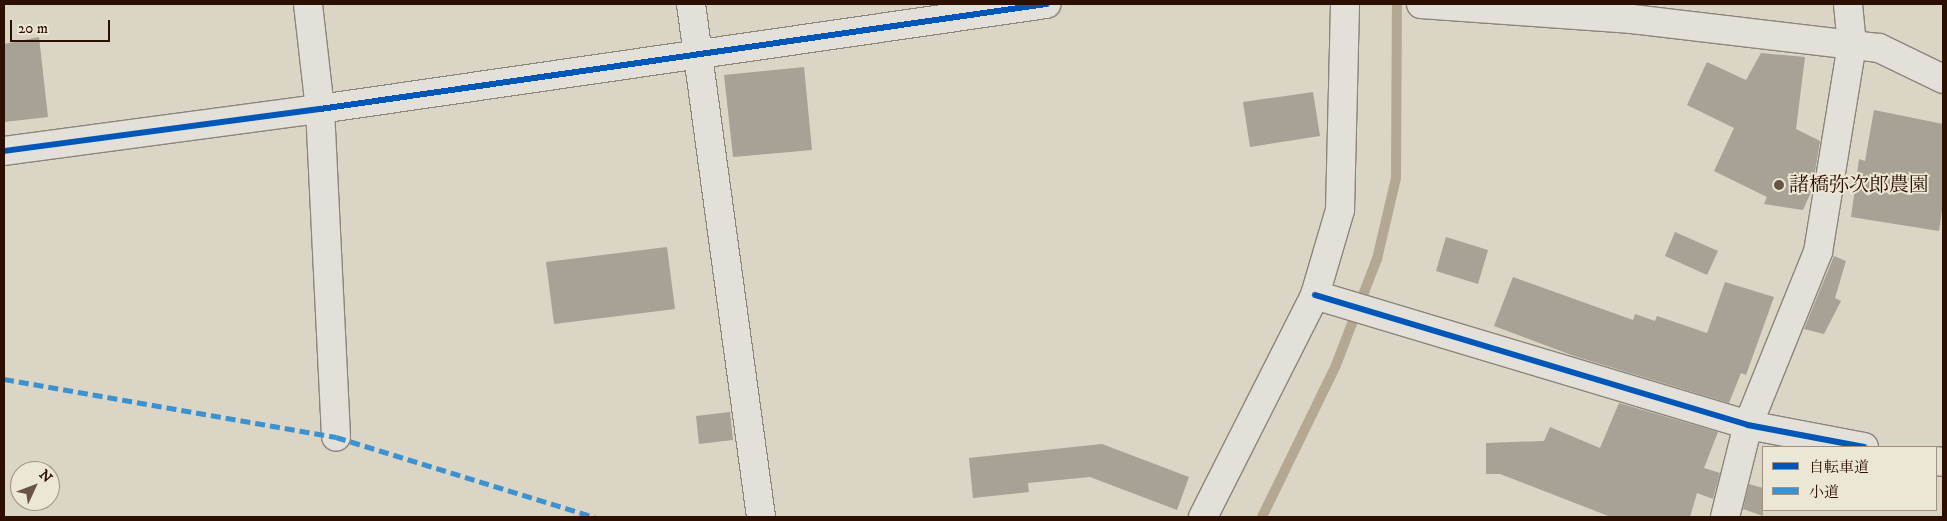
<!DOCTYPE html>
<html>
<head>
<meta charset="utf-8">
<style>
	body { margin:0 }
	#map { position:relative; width:1947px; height:521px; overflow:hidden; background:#dad5c5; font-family:"IM FELL DW Pica","Noto Serif JP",serif }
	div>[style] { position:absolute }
	.stream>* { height:10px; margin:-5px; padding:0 5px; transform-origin:5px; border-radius:5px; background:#b4a893 }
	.building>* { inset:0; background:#a7a196 }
	.roads { filter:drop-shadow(1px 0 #8c857a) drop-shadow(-1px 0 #8c857a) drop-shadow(0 1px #8c857a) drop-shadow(0 -1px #8c857a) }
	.minor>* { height:28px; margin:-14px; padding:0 14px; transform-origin:14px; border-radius:14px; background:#e2e0d9 }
	.quiet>* { height:5px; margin-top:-2.5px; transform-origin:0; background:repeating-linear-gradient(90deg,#3c92d0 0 10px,transparent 0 15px) }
	.cycleway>* { height:6px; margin:-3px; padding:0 3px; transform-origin:3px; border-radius:3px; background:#0057b8 }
	.dots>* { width:14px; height:14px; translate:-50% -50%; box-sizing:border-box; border:2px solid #ece6d4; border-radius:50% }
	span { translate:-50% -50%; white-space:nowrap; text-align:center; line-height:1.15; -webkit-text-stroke:4px #ece6d4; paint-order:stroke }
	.poi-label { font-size:20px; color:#2d0f00 }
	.left { translate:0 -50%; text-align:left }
	.frame { position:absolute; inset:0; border:5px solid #2d0f00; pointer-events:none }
	.legend { position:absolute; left:1762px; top:446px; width:175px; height:65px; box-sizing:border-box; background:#ece6d4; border:1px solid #a0907f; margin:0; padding:6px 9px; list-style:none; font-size:15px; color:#2d0f00 }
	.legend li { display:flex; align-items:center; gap:10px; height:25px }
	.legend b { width:25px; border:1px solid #a0907f }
	.north { position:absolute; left:10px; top:461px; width:50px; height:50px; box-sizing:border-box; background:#ece6d4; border:1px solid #a0907f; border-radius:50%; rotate:47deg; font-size:14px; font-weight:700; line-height:20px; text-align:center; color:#2d0f00 }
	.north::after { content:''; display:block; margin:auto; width:18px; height:22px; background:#6a5445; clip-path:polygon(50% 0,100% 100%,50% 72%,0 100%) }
	.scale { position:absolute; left:10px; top:20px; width:100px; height:22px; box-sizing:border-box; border:2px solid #2d0f00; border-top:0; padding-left:6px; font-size:15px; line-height:18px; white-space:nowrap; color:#2d0f00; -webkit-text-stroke:4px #ece6d4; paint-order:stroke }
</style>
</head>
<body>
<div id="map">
	<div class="stream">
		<i style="left:1262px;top:517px;width:169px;rotate:-64deg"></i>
		<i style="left:1336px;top:365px;width:114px;rotate:-68.9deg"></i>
		<i style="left:1377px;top:259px;width:83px;rotate:-76.8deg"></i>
		<i style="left:1396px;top:178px;width:174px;rotate:-89.7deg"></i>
	</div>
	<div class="building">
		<i style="clip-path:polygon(39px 37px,48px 117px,4px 122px,4px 44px)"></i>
		<i style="clip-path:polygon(1761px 53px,1805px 57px,1796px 129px,1820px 141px,1812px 190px,1803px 210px,1764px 204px,1767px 197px,1714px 171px,1734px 128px,1687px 105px,1707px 62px,1746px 80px)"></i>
		<i style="clip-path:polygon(804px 67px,812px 150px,733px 157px,724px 75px)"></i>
		<i style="clip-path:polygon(1313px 92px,1320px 136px,1250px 147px,1243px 102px)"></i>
		<i style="clip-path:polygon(1874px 110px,1943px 124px,1943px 203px,1939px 231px,1851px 217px,1859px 159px,1865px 161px)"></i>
		<i style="clip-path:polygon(1675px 232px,1718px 251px,1707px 275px,1665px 256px)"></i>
		<i style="clip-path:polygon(1446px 237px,1488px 250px,1478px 284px,1436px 271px)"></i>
		<i style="clip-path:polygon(667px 247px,675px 309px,554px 324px,546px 262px)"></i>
		<i style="clip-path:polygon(1834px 256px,1846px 261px,1835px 298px,1841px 301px,1824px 334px,1804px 329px)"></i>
		<i style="clip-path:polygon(1513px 277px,1633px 320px,1635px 314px,1655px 321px,1657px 316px,1707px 333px,1725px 282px,1774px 297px,1746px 375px,1741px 373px,1729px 403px,1574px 356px,1494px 326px)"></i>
		<i style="clip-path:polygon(1619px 403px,1718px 432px,1704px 468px,1720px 473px,1713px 499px,1697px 493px,1690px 517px,1611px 517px,1500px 474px,1486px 474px,1486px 443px,1544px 441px,1550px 427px,1600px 448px)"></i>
		<i style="clip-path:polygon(730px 412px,733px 440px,699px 444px,696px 416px)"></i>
		<i style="clip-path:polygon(1102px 444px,1189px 477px,1177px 510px,1090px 477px,1028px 483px,1029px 492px,973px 498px,969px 458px)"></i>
		<i style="clip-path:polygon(1749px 484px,1763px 488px,1763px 516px,1743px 509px)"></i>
	</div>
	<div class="roads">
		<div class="minor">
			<i style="left:308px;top:4px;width:106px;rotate:83.5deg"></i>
			<i style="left:320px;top:109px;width:328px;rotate:87.2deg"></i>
			<i style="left:691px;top:4px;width:518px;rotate:82.23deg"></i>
			<i style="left:1421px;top:4px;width:212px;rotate:4.1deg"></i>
			<i style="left:1632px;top:19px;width:249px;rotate:6.7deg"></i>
			<i style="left:1879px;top:48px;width:71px;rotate:25.8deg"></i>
			<i style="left:4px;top:151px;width:319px;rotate:-7.6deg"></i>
			<i style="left:320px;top:109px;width:734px;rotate:-8.23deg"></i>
			<i style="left:1315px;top:295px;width:452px;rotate:16.7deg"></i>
			<i style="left:1748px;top:425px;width:118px;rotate:10.7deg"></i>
			<i style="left:1936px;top:461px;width:7px;rotate:8deg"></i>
			<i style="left:1203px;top:517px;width:249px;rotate:-63.2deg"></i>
			<i style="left:1315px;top:295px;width:89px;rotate:-73.6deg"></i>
			<i style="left:1340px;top:210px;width:206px;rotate:-88.6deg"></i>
			<i style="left:1725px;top:517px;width:95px;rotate:-76deg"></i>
			<i style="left:1748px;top:425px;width:187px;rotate:-68deg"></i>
			<i style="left:1818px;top:252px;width:210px;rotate:-80.7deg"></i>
			<i style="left:1852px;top:45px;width:41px;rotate:-95.6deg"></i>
		</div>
	</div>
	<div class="quiet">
		<i style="left:4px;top:379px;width:337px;rotate:9.9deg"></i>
		<i style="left:336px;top:437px;width:271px;rotate:17.2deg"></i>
	</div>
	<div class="cycleway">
		<i style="left:4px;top:151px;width:319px;rotate:-7.6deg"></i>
		<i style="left:320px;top:109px;width:734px;rotate:-8.23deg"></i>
		<i style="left:1315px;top:295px;width:452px;rotate:16.7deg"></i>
		<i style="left:1748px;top:425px;width:118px;rotate:10.7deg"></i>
	</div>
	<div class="dots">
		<i style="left:1779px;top:185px;background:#6a5445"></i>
	</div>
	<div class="poi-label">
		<span class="left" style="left:1789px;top:185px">諸橋弥次郎農園</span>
	</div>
	<div class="frame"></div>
	<ul class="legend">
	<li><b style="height:6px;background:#0057b8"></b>自転車道</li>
	<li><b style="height:6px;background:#3c92d0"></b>小道</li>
	</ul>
	<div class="north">N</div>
	<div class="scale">20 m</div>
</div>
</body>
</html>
